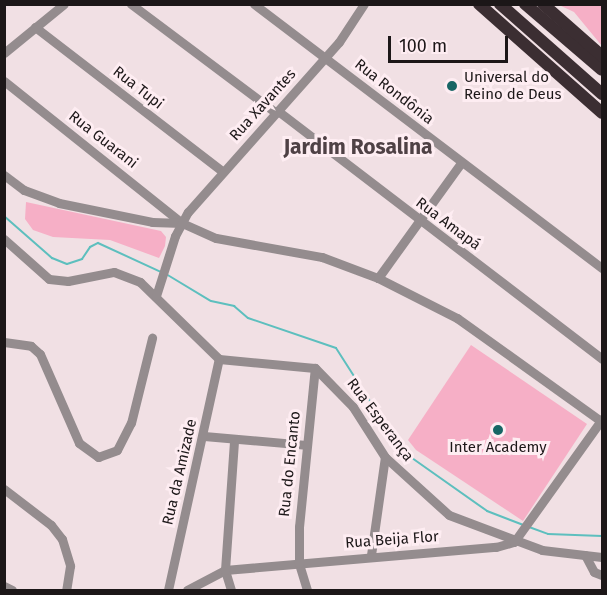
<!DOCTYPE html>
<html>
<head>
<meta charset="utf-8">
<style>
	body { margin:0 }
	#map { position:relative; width:607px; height:595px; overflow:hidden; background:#f1e0e4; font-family:"Fira Sans",sans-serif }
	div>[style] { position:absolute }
	.green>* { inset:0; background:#f6afc6 }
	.stream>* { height:2px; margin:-1px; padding:0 1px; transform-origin:1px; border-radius:1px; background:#5dbfbe }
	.minor>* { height:9px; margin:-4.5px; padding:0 4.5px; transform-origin:4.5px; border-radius:4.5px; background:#948c8e }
	.highway>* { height:12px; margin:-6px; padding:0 6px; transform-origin:6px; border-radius:6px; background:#3b2e32 }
	.dots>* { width:16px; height:16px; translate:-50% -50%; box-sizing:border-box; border:3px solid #feedf2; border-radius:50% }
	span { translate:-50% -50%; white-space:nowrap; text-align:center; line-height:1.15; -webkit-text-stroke:6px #feedf2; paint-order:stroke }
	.poi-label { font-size:15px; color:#1c1718 }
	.left { translate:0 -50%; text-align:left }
	.street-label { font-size:15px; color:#1c1718 }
	.district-label { font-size:21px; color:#4f4145; font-weight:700 }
	.frame { position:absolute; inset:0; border:6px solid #1c1718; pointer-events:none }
	.scale { position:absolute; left:388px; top:36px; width:120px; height:27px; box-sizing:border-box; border:3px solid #1c1718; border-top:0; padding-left:8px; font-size:18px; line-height:21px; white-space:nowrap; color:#1c1718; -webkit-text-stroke:4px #feedf2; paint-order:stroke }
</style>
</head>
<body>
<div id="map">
	<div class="green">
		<i style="clip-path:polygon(559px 5px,602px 5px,602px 46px,574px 12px)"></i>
		<i style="clip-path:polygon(26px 202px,161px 231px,166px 237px,165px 246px,159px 258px,110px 240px,53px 237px,33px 230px,25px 219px)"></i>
		<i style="clip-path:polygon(471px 345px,587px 424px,523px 521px,416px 450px,408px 440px)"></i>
	</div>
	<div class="stream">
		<i style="left:4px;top:216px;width:64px;rotate:41.2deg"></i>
		<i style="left:52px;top:258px;width:16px;rotate:22deg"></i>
		<i style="left:67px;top:264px;width:16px;rotate:-18deg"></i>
		<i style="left:82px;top:259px;width:14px;rotate:-56deg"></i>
		<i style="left:90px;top:247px;width:9px;rotate:-27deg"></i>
		<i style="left:98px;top:243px;width:69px;rotate:24.7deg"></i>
		<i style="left:166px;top:274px;width:52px;rotate:31deg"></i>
		<i style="left:211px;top:301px;width:24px;rotate:12deg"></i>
		<i style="left:234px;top:306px;width:18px;rotate:41deg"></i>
		<i style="left:248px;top:318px;width:93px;rotate:18.8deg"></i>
		<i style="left:336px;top:348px;width:102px;rotate:57.4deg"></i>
		<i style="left:391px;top:434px;width:32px;rotate:49deg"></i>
		<i style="left:412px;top:458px;width:92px;rotate:35.2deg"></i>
		<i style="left:487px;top:511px;width:39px;rotate:21deg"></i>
		<i style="left:529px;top:527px;width:20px;rotate:20deg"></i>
		<i style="left:548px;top:534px;width:54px;rotate:2.1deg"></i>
	</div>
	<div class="minor">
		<i style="left:131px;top:4px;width:181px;rotate:36.9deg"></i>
		<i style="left:254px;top:4px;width:437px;rotate:37.2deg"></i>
		<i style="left:35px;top:27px;width:237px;rotate:37.6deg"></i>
		<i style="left:4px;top:53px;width:77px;rotate:-39.2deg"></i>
		<i style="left:4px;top:81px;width:228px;rotate:38.6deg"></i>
		<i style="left:278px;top:111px;width:408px;rotate:37.4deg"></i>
		<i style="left:4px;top:175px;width:25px;rotate:37deg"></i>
		<i style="left:24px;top:190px;width:37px;rotate:20deg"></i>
		<i style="left:59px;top:203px;width:95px;rotate:11.5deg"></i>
		<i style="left:152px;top:222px;width:30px;rotate:2deg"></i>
		<i style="left:182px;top:223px;width:37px;rotate:24deg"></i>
		<i style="left:216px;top:238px;width:108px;rotate:10.2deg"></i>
		<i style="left:322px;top:257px;width:60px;rotate:20.6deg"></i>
		<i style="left:378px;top:278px;width:89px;rotate:26.9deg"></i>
		<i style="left:457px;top:318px;width:177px;rotate:35.6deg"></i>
		<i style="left:4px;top:239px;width:60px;rotate:41.6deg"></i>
		<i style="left:49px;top:279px;width:19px;rotate:6deg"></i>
		<i style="left:68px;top:281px;width:47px;rotate:-11.1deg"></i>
		<i style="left:114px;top:272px;width:28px;rotate:21deg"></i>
		<i style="left:140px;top:282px;width:110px;rotate:44.3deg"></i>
		<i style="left:219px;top:359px;width:96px;rotate:5.4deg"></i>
		<i style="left:315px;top:368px;width:54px;rotate:45.7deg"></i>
		<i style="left:353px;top:407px;width:59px;rotate:57.4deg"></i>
		<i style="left:385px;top:457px;width:86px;rotate:42.2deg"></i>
		<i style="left:449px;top:515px;width:99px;rotate:20.6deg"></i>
		<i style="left:542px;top:550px;width:60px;rotate:6.7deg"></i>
		<i style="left:378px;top:278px;width:142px;rotate:-54.2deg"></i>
		<i style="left:156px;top:296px;width:63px;rotate:-72.4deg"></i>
		<i style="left:175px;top:236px;width:27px;rotate:-62deg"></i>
		<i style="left:188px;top:212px;width:227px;rotate:-48.4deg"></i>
		<i style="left:339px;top:42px;width:45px;rotate:-56.7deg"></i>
		<i style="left:4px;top:342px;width:27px;rotate:8deg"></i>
		<i style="left:31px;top:346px;width:12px;rotate:42deg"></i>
		<i style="left:40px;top:354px;width:97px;rotate:66.3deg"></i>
		<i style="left:79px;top:443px;width:24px;rotate:36deg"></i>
		<i style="left:98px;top:457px;width:20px;rotate:-20deg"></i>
		<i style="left:117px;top:450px;width:30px;rotate:-63deg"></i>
		<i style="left:131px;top:423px;width:88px;rotate:-76.1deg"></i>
		<i style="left:204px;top:436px;width:102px;rotate:5deg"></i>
		<i style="left:4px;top:489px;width:59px;rotate:37.5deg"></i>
		<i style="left:51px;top:525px;width:18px;rotate:52deg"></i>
		<i style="left:62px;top:539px;width:28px;rotate:73deg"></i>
		<i style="left:70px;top:566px;width:24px;rotate:99deg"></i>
		<i style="left:371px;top:555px;width:99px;rotate:-81.9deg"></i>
		<i style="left:585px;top:555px;width:19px;rotate:62deg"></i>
		<i style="left:594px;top:572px;width:9px;rotate:21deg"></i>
		<i style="left:4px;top:586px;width:9px;rotate:27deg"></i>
		<i style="left:168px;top:590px;width:237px;rotate:-77.6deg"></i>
		<i style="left:187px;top:590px;width:43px;rotate:-27.8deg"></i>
		<i style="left:225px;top:570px;width:272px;rotate:-4.9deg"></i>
		<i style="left:496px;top:547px;width:19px;rotate:-16deg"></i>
		<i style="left:514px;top:542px;width:151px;rotate:-54.4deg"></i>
		<i style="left:231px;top:590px;width:21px;rotate:-107deg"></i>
		<i style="left:225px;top:570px;width:129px;rotate:-86deg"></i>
		<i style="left:307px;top:590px;width:28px;rotate:-107deg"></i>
		<i style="left:299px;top:563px;width:36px;rotate:-90deg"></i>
		<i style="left:299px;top:527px;width:160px;rotate:-84.3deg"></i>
	</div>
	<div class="highway">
		<i style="left:479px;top:4px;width:164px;rotate:41.5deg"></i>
		<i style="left:500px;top:4px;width:136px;rotate:41.4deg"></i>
		<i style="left:525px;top:4px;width:101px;rotate:40.6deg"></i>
		<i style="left:543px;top:4px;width:79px;rotate:41.4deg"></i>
	</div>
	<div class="dots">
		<i style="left:452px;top:86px;background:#186665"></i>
		<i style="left:498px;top:430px;background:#186665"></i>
	</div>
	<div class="poi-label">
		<span class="left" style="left:464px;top:86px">Universal do<br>Reino de Deus</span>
		<span style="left:498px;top:448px">Inter Academy</span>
	</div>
	<div class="street-label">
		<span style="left:138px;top:88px;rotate:38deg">Rua Tupi</span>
		<span style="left:394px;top:92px;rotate:38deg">Rua Rondônia</span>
		<span style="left:263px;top:105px;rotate:-48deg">Rua Xavantes</span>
		<span style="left:103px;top:140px;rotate:38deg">Rua Guarani</span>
		<span style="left:448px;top:224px;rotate:37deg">Rua Amapá</span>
		<span style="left:380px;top:420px;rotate:53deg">Rua Esperança</span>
		<span style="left:290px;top:464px;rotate:-84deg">Rua do Encanto</span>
		<span style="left:180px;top:472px;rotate:-77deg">Rua da Amizade</span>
		<span style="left:392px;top:540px;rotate:-4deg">Rua Beija Flor</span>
	</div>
	<div class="district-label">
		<span style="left:358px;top:147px">Jardim Rosalina</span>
	</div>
	<div class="frame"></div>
	<div class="scale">100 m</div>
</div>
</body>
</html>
